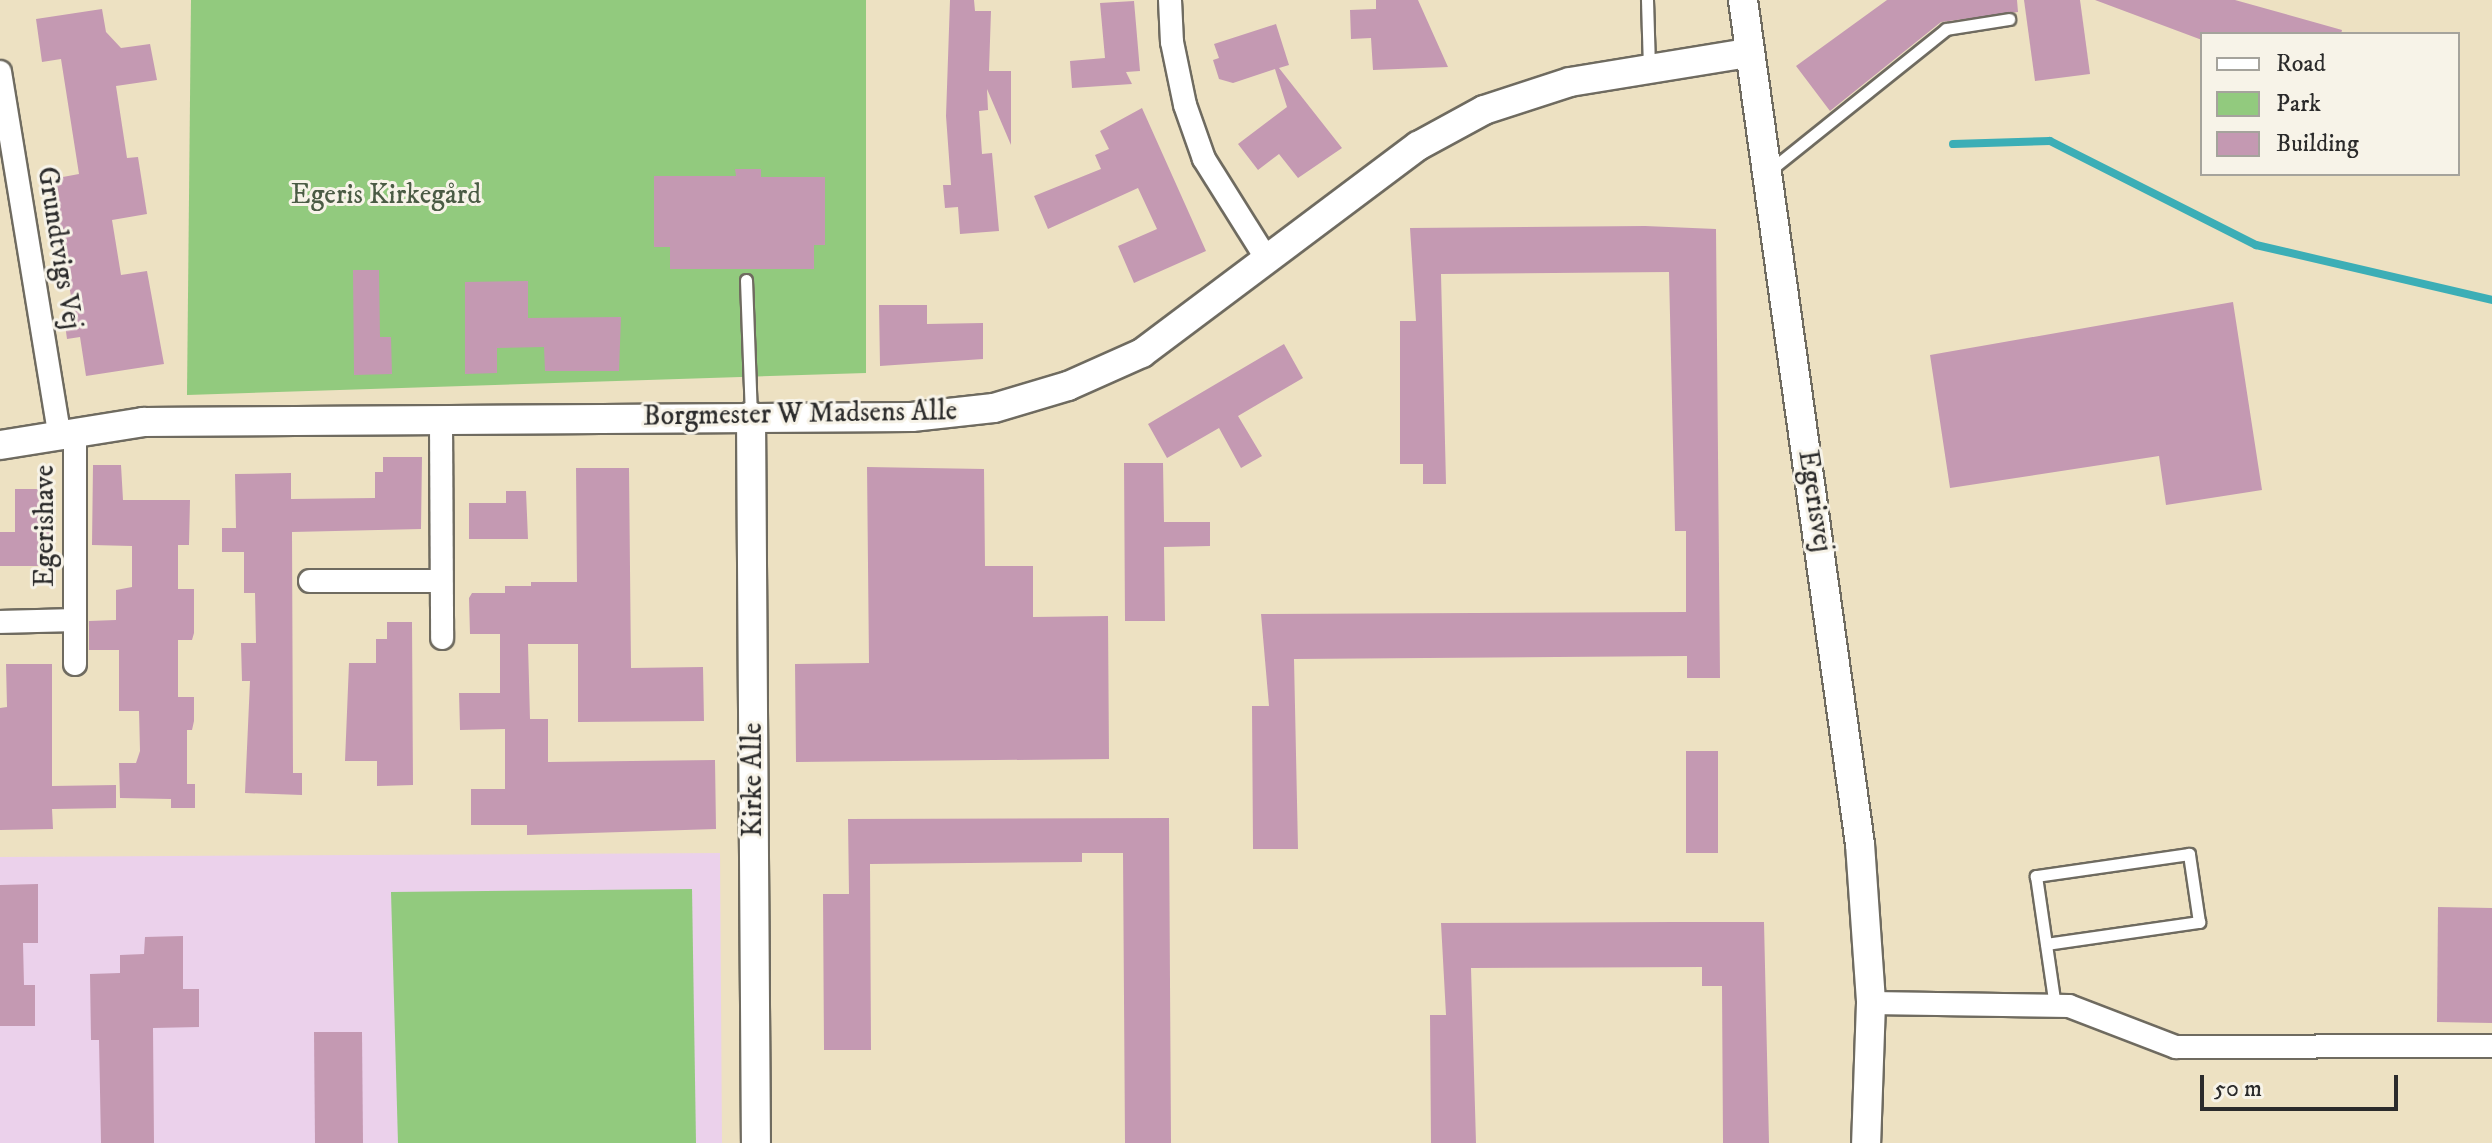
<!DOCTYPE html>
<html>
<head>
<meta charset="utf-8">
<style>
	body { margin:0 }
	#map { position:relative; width:2492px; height:1143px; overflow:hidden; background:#ede1c2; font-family:"IM FELL DW Pica",serif }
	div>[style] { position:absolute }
	.built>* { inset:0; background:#ebd1eb }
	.green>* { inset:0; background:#92ca7e }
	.stream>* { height:8px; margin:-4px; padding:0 4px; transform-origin:4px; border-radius:4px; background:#3caeb6 }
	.building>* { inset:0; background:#c499b2 }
	.roads { filter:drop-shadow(2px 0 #6f6b60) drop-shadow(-2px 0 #6f6b60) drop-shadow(0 2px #6f6b60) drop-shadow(0 -2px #6f6b60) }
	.service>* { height:11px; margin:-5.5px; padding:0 5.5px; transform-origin:5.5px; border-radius:5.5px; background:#fff }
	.minor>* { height:22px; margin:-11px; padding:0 11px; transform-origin:11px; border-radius:11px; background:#fff }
	.tertiary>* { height:28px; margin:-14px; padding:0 14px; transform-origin:14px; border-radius:14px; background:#fff }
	span { translate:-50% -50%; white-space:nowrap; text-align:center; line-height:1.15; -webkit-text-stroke:6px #f7f3e8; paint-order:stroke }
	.park-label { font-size:28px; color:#4a5b44 }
	.street-label { font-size:28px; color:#2b2b2b }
	.legend { position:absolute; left:2200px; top:32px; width:260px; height:144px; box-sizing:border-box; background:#f7f3e8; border:2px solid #a5a39c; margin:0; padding:10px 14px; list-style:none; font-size:24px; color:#2b2b2b }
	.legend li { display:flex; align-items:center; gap:16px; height:40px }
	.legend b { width:40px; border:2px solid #a5a39c }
	.scale { position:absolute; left:2200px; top:1075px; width:198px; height:36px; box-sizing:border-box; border:4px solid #2b2b2b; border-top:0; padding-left:10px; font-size:24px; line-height:28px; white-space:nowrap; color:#2b2b2b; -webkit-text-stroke:6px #f7f3e8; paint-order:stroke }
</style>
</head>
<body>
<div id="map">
	<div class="built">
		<i style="clip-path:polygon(720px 853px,722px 1143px,0 1143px,0 857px)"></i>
	</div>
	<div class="green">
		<i style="clip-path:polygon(191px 0,866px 0,866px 373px,187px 395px)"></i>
		<i style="clip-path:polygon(692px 889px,696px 1143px,398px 1143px,391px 892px)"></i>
	</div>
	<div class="stream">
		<i style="left:1953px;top:144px;width:97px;rotate:-1.8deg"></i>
		<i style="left:2050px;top:141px;width:231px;rotate:26.8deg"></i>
		<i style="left:2256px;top:245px;width:242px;rotate:13.1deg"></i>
	</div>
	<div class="building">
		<i style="clip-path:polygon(950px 0,974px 0,975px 11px,991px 11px,989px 71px,1011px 71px,1011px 145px,987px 89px,988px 110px,979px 111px,982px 154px,992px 153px,999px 231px,960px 234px,958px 207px,945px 208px,943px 185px,951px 185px,946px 116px)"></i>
		<i style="clip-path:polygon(1376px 0,1418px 0,1448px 67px,1373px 70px,1371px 38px,1351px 39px,1350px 10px,1376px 9px)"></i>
		<i style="clip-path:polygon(1887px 0,2017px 0,2018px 12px,1941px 22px,1830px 111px,1796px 66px)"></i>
		<i style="clip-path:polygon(2024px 0,2080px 0,2090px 74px,2035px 81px)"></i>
		<i style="clip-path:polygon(2095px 0,2235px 0,2342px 30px,2341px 34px,2202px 34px,2202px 40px)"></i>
		<i style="clip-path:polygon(1134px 1px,1140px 71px,1126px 72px,1132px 84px,1072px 88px,1070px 61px,1105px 58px,1100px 3px)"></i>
		<i style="clip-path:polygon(102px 9px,106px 32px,121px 48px,150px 44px,157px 80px,116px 86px,127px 158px,138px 157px,147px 214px,112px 220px,121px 275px,147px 271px,164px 364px,86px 376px,80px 337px,67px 339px,64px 317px,74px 315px,52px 179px,79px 174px,61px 59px,42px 62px,36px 19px)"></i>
		<i style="clip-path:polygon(1276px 24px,1289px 65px,1279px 68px,1342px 148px,1298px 178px,1279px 154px,1258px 170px,1238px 144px,1287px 107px,1275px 69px,1233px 83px,1219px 79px,1213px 60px,1219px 58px,1214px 44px)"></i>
		<i style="clip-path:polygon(1142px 108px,1206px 251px,1134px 283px,1118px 246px,1157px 229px,1138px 188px,1048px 229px,1034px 196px,1101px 169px,1095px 155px,1109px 149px,1100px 131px)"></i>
		<i style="clip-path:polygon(735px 169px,761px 169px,761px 177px,825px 177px,825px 245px,814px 245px,814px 269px,670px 269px,670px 247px,654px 247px,654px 176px,736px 176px)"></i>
		<i style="clip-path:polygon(1645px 226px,1716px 229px,1720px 678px,1687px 678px,1687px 656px,1294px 659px,1298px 849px,1253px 849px,1252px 706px,1269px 706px,1261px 614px,1686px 612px,1686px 531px,1675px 531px,1669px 272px,1441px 274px,1446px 484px,1423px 484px,1423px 464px,1400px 464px,1400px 321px,1416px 321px,1410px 228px)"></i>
		<i style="clip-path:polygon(353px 270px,379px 270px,380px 337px,391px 337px,392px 374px,354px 375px)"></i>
		<i style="clip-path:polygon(528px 281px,528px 318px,621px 317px,619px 371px,545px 371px,544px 347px,497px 348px,497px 373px,465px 374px,465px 282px)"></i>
		<i style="clip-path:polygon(2233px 302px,2262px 490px,2166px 505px,2159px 456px,1950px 488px,1930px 355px)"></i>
		<i style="clip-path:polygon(879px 305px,927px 305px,927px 324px,983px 323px,983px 359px,880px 366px)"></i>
		<i style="clip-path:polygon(1284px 344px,1303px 378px,1238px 416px,1262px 456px,1241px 468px,1219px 428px,1167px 458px,1148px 424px)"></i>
		<i style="clip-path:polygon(383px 457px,422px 457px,421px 529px,292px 532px,293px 773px,302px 773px,302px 795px,245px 793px,250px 681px,242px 681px,241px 643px,256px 643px,255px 593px,244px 593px,244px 552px,222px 552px,222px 528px,236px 528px,235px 474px,291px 473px,291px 499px,375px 498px,375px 472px,383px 472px)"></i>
		<i style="clip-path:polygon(1124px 463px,1163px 463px,1164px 522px,1210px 522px,1210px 546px,1164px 547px,1165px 621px,1125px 621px)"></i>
		<i style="clip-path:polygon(93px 465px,121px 465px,123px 500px,190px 500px,189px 545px,178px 545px,178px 589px,194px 589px,194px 633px,192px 640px,178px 640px,178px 697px,194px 697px,194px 721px,192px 730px,187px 730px,187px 784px,195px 784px,195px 808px,171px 808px,171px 799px,120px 798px,119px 763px,136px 763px,140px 751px,139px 711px,119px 711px,119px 650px,89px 650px,89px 621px,116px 620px,116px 590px,132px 587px,132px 546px,92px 545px)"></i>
		<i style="clip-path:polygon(867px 467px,984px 469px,985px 566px,1033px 566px,1033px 617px,1108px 616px,1109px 759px,796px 762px,795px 664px,869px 663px)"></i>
		<i style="clip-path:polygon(576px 468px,629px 468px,631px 668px,703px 667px,704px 721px,578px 722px,578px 644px,528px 644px,530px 719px,548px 719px,548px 762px,715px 760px,716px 829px,527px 835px,527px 825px,471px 825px,471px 789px,505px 789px,505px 729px,460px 730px,459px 693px,500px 693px,500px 634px,470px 634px,469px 598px,472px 593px,505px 593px,505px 586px,531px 586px,531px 582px,577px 582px)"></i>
		<i style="clip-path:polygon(15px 489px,50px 489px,51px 566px,0 566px,0 532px,15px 532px)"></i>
		<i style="clip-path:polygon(506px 491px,526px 491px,528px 539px,469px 539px,469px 503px,506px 503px)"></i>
		<i style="clip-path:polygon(387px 622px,412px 622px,413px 785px,377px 786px,377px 761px,345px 761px,349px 663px,376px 663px,376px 639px,387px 639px)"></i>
		<i style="clip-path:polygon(6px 664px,52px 664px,52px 786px,116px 785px,116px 808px,52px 809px,53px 829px,0 830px,0 708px,7px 707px)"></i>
		<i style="clip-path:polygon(1686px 751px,1718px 751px,1718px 853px,1686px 853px)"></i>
		<i style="clip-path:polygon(1169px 818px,1171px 1143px,1125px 1143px,1123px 853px,1082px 853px,1082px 862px,870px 864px,871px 1050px,824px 1050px,823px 894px,849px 894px,848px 819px)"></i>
		<i style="clip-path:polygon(38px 884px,38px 943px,23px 943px,24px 985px,35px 985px,35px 1026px,0 1026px,0 885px)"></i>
		<i style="clip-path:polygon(2438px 907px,2492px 908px,2492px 1023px,2437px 1022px)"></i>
		<i style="clip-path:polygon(1674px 922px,1764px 922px,1769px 1143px,1723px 1143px,1722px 986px,1702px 986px,1702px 967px,1471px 968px,1476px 1143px,1431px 1143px,1430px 1015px,1446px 1015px,1441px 923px)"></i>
		<i style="clip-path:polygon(183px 936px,183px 989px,199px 989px,199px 1027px,153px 1028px,154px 1143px,101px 1143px,99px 1040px,91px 1040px,90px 974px,120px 973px,120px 955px,144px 954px,145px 937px)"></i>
		<i style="clip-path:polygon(314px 1032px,362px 1032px,363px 1143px,315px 1143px)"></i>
	</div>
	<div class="roads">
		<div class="service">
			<i style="left:1647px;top:0;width:67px;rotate:88.3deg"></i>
			<i style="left:1769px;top:171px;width:227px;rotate:-38.7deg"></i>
			<i style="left:1946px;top:29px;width:64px;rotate:-9deg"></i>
			<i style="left:746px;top:280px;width:136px;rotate:87.9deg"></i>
			<i style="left:2046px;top:944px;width:155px;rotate:-8.2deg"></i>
			<i style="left:2199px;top:922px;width:69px;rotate:-98.4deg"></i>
			<i style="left:2189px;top:854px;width:155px;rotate:171.8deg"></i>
			<i style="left:2036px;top:876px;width:131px;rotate:81.7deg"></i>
		</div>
		<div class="minor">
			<i style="left:1170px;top:0;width:42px;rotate:87.3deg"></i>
			<i style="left:1172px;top:42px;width:64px;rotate:78.3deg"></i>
			<i style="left:1185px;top:105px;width:57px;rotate:70.6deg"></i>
			<i style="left:1204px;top:159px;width:120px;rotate:57.9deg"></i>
			<i style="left:0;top:72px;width:366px;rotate:80.7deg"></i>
			<i style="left:441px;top:421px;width:217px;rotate:89.7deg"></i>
			<i style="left:310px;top:581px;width:131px"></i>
			<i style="left:0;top:622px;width:75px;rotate:-1.5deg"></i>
			<i style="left:75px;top:664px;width:233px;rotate:-90deg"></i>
			<i style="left:1871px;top:1003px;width:198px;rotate:0.9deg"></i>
			<i style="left:2069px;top:1006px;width:115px;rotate:21deg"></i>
			<i style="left:2176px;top:1047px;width:316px;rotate:-0.2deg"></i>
		</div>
		<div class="tertiary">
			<i style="left:1743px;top:0;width:852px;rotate:82.11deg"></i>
			<i style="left:1860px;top:844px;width:159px;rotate:86deg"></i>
			<i style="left:1871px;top:1003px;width:140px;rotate:92deg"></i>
			<i style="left:751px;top:416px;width:727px;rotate:89.61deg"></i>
			<i style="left:0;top:445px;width:145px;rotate:-9.1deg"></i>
			<i style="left:143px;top:422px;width:769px;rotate:-0.37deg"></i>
			<i style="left:912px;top:417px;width:82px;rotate:-6.3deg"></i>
			<i style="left:994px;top:408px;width:77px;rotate:-16.6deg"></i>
			<i style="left:1068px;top:386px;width:81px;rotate:-24deg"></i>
			<i style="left:1142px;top:353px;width:345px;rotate:-36.9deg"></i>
			<i style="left:1418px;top:146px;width:75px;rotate:-28.6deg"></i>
			<i style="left:1484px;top:110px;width:90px;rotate:-18deg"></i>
			<i style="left:1570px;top:82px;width:179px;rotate:-9.3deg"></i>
		</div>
	</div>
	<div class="park-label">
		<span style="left:386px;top:195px">Egeris Kirkegård</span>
	</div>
	<div class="street-label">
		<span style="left:59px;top:248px;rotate:81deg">Grundtvigs Vej</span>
		<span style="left:800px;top:414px;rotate:-1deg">Borgmester W Madsens Alle</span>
		<span style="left:1815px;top:501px;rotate:81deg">Egerisvej</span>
		<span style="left:45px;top:526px;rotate:-90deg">Egerishave</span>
		<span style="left:753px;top:780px;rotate:-90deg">Kirke Alle</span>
	</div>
	<ul class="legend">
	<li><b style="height:10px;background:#fff"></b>Road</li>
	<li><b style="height:22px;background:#92ca7e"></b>Park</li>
	<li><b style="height:22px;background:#c499b2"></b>Building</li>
	</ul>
	<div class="scale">50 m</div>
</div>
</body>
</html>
